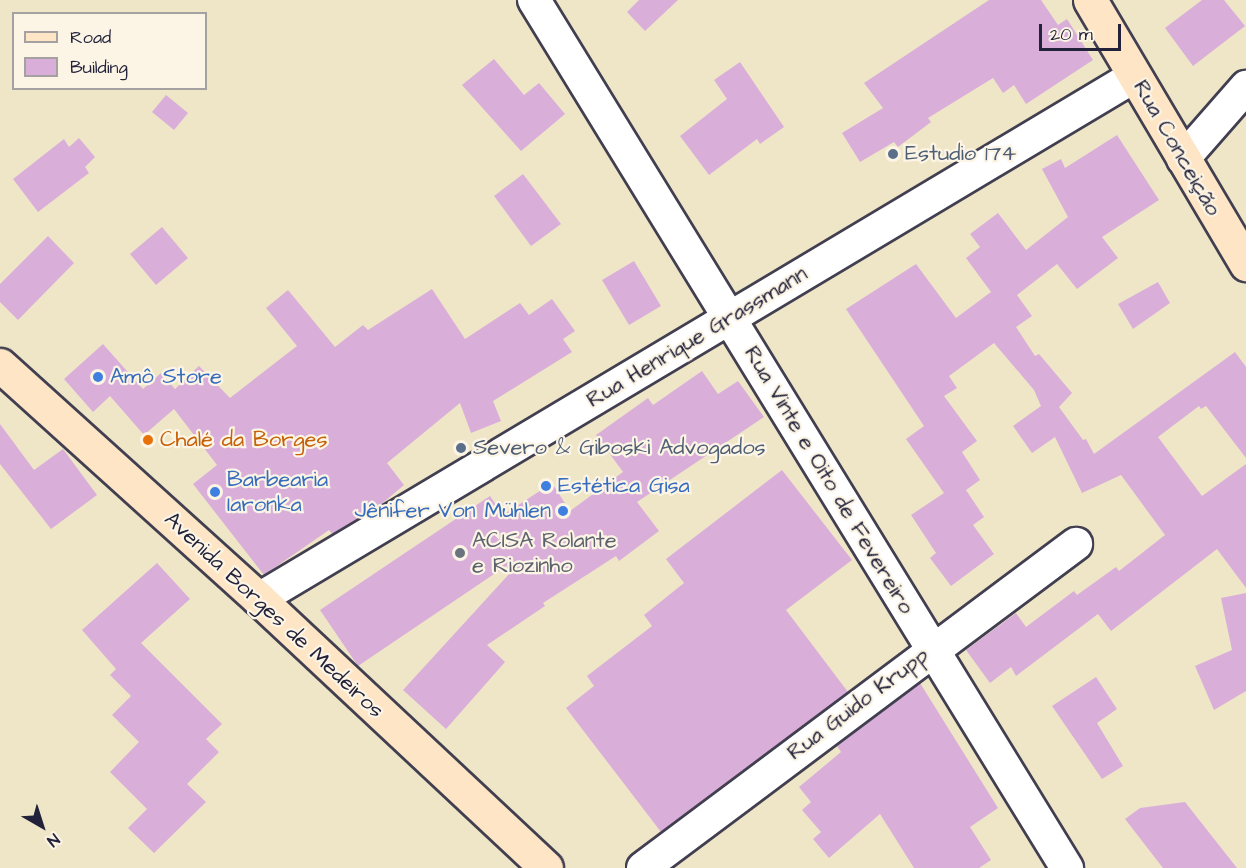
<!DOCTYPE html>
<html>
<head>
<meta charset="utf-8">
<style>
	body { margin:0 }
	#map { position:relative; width:1246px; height:868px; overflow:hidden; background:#efe6c8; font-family:"Architects Daughter",sans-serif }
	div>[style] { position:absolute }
	.building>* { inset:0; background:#d9afda }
	.roads { filter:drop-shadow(2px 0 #413f50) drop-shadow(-2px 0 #413f50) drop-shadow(0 2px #413f50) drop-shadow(0 -2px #413f50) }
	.street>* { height:32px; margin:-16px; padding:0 16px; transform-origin:16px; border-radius:16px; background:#fff }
	.secondary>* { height:33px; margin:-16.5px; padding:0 16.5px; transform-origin:16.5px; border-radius:16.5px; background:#fde5c5 }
	.dots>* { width:16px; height:16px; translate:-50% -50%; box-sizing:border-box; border:3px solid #fcf5e5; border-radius:50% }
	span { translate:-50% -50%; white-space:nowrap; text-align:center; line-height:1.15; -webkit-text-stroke:4.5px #fcf5e5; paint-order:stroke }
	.street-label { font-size:22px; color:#22223b }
	.service-label { font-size:22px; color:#4e5e75 }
	.left { translate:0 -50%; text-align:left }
	.shop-label { font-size:22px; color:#366cbe }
	.right { translate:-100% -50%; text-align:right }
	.food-label { font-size:22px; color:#c56008 }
	.worship-label { font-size:22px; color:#5b616d }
	.legend { position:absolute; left:12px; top:12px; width:195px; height:78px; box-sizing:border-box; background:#fcf5e5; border:2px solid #a5a1a1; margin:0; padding:8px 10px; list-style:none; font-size:18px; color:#22223b }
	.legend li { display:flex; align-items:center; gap:12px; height:30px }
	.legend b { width:30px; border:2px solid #a5a1a1 }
	.north { position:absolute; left:12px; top:796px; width:60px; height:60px; -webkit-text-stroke:4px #fcf5e5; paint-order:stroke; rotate:141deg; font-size:16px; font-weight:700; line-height:24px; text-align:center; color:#22223b }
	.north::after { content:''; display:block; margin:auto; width:21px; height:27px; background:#22223b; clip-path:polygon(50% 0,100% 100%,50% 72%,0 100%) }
	.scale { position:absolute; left:1039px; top:24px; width:82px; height:27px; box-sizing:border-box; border:3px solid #22223b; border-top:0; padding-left:8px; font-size:18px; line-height:21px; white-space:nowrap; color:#22223b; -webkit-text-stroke:4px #fcf5e5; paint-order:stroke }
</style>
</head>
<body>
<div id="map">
	<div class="building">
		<i style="clip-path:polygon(639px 0,678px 0,645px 31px,627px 12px)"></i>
		<i style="clip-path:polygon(989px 0,1041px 0,1058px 25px,1067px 19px,1093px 60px,1026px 104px,1014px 85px,1003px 93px,993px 78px,928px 118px,931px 122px,898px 147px,894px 142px,860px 162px,842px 133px,883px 108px,864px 83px)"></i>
		<i style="clip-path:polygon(1202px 0,1224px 0,1245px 26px,1193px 66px,1165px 28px)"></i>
		<i style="clip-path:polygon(494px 59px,524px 95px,539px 83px,565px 114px,521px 151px,462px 85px)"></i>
		<i style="clip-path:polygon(740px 62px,784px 127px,760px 144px,757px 139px,709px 175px,680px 136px,727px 99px,714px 80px)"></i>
		<i style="clip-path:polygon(166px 95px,188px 113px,174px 130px,152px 112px)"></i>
		<i style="clip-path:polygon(1117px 135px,1159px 200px,1102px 237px,1118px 258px,1077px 289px,1057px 264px,1017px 295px,1032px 316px,1016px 327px,1035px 356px,1039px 354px,1072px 393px,1059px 407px,1083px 440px,1086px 439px,1094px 454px,1235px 352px,1246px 367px,1246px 458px,1206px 406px,1201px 409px,1199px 406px,1158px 437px,1202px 496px,1246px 464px,1246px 588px,1217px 549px,1111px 631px,1098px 614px,1016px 676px,1011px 667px,990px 683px,966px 650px,1016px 613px,1026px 627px,1074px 591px,1077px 595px,1116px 567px,1119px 571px,1165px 535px,1121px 475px,1082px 493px,1055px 437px,1032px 453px,1013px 426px,1041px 406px,1034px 390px,994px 343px,949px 376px,957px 388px,944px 396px,977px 441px,962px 452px,980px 480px,966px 490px,984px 517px,973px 525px,994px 554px,951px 586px,930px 558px,936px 553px,911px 515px,944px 493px,906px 439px,924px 426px,846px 309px,916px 264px,956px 318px,991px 292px,966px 258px,980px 247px,970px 234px,998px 213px,1026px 250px,1068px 217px,1042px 169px,1061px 159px,1065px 168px)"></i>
		<i style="clip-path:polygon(79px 138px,95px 157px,85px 167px,89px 173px,38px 212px,13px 179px,64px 139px,69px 147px)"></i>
		<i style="clip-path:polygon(523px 174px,561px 224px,531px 246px,494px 196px)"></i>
		<i style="clip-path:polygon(162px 227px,188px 258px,156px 285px,130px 254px)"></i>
		<i style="clip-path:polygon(48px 236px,74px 263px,18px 320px,0 302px,0 284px)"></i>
		<i style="clip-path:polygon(634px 261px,661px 306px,629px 325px,602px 280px)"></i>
		<i style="clip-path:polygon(1158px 282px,1170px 303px,1133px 329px,1118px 304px)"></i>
		<i style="clip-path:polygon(432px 289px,465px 339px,520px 303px,529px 315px,552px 299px,575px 331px,563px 339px,572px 352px,493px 401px,501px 421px,471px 433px,460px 403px,387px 463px,404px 485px,378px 507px,332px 534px,329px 530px,264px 575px,193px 484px,217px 465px,174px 409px,144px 435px,110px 396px,93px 412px,64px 379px,103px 344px,143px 389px,161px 373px,175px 389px,199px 366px,230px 398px,297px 346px,266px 308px,288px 290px,335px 347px,363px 325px,368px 330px)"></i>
		<i style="clip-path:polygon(702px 371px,718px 394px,738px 381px,764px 417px,637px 502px,659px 531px,619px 561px,616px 556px,543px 603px,545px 606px,487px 645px,505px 662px,446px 729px,403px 690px,511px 572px,506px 566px,358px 666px,320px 610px,490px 496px,503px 515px,552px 483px,570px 511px,623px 472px,596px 435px,648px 398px,653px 405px)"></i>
		<i style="clip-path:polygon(0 424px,34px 470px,63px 449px,97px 495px,51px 529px,0 464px)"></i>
		<i style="clip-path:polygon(782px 470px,852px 560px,786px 610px,848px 692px,661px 832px,566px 708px,594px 686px,587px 676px,652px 626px,644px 615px,684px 583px,666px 559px)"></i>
		<i style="clip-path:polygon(157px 563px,190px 599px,141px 643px,222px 724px,206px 739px,219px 752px,187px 784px,206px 802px,154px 853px,128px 828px,147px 809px,110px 772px,139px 742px,112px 715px,131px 696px,110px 675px,116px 669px,82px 630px)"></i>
		<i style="clip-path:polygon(1246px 593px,1246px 691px,1214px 710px,1195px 666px,1232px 650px,1221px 598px)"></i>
		<i style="clip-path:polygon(1096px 677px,1117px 709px,1097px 723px,1123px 766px,1102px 779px,1052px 706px)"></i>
		<i style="clip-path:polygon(920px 683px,998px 808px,970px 827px,991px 860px,979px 868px,914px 868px,880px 814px,829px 858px,813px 839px,821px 832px,802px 810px,811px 802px,799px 787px,841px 752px,837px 746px)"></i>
		<i style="clip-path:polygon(1185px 802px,1237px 868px,1163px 868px,1125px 819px,1140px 808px)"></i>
	</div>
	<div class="roads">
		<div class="street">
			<i style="left:534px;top:0;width:1019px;rotate:58.45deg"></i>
			<i style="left:1183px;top:159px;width:96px;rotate:-48.8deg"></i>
			<i style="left:259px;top:599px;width:1020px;rotate:-30.84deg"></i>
			<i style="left:643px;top:868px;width:541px;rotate:-36.81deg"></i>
		</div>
		<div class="secondary">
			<i style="left:1090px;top:0;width:307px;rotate:59.4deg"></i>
			<i style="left:0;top:365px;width:349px;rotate:42.1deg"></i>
			<i style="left:259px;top:599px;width:393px;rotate:43.1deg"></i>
		</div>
	</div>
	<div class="dots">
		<i style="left:893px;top:154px;background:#5c6f8a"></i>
		<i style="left:98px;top:377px;background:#3f7fe0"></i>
		<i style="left:148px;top:440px;background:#e8710a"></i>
		<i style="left:461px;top:448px;background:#5c6f8a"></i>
		<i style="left:546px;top:486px;background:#3f7fe0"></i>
		<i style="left:215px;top:492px;background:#3f7fe0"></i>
		<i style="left:563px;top:511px;background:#3f7fe0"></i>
		<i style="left:460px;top:553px;background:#6b7280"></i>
	</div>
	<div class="street-label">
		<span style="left:1177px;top:148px;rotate:60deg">Rua Conceição</span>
		<span style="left:697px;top:337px;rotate:-31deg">Rua Henrique Grassmann</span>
		<span style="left:829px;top:480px;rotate:59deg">Rua Vinte e Oito de Fevereiro</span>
		<span style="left:274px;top:615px;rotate:43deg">Avenida Borges de Medeiros</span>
		<span style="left:858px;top:704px;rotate:-37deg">Rua Guido Krupp</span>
	</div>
	<div class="service-label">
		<span class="left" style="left:905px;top:154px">Estudio 174</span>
		<span class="left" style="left:473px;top:448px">Severo &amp; Giboski Advogados</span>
	</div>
	<div class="shop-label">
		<span class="left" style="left:110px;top:377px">Amô Store</span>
		<span class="left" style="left:227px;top:492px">Barbearia<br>Iaronka</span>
		<span class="left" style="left:558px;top:486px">Estética Gisa</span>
		<span class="right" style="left:551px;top:511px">Jênifer Von Mühlen</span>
	</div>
	<div class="food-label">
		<span class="left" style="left:160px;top:440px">Chalé da Borges</span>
	</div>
	<div class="worship-label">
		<span class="left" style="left:472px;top:553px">ACISA Rolante<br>e Riozinho</span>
	</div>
	<ul class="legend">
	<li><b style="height:8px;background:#fde5c5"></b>Road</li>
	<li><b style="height:16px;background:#d9afda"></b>Building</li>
	</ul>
	<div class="north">N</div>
	<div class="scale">20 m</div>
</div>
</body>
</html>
